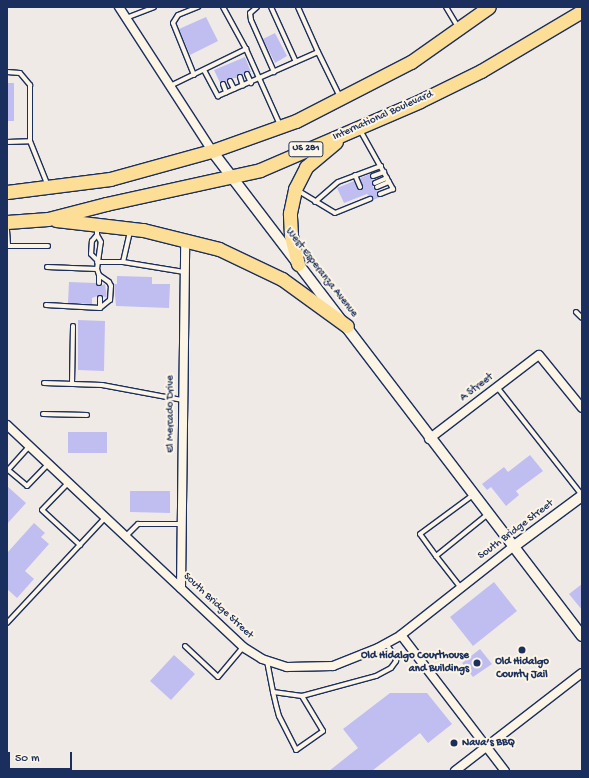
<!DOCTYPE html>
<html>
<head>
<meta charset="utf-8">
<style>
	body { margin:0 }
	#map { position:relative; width:589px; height:778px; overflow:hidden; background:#f0eae7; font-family:"Gochi Hand",sans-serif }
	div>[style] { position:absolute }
	.building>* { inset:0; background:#c0bef0 }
	.roads { filter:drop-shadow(1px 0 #1b2f5e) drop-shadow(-1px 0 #1b2f5e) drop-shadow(0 1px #1b2f5e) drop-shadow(0 -1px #1b2f5e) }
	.service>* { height:4px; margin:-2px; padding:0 2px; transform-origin:2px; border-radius:2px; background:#fcf5e5 }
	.minor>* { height:8px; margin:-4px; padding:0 4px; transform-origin:4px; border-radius:4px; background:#fcf5e5 }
	.tertiary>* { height:10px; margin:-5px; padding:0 5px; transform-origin:5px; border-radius:5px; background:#fcf5e5 }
	.primary>* { height:13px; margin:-6.5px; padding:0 6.5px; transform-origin:6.5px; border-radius:6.5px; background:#fdde96 }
	.dots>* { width:11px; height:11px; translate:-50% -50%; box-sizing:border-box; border:2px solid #fcf5e5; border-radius:50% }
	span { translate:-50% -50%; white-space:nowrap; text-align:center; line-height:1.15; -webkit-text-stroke:4px #fcf5e5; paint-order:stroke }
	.shield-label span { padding:1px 3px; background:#fcf5e5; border:1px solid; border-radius:3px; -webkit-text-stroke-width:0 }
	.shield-label { font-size:10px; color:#1b2f5e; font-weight:700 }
	.street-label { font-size:11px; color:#1b2f5e }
	.poi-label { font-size:11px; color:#1b2f5e; font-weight:700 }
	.right { translate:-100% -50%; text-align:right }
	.left { translate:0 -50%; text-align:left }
	.frame { position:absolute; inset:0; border:8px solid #1b2f5e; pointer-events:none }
	.scale { position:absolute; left:8px; top:752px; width:64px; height:18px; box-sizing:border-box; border:2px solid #1b2f5e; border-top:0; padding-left:5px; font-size:12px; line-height:14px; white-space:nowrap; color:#1b2f5e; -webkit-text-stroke:3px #fcf5e5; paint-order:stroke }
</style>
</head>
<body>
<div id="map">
	<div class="building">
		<i style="clip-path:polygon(206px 17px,218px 41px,190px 55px,179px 29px)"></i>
		<i style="clip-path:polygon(275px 33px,287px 56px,275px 63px,263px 39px)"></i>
		<i style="clip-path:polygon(245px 57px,251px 72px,246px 71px,244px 75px,239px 74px,237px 78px,229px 78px,227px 82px,223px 81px,220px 83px,214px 70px)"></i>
		<i style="clip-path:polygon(7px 83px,14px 83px,14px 121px,7px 121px)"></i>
		<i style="clip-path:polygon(370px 174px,370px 178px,374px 180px,372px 183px,374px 189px,379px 191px,377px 196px,381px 197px,373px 200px,367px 194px,344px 203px,337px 188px,354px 181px,358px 190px,361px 190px,363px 187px,360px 178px)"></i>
		<i style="clip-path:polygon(117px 276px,152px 277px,152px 284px,170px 284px,169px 308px,116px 306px,114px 284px,117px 284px)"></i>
		<i style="clip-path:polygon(69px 282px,96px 283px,99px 286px,105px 284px,107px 298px,100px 295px,92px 298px,92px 304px,68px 303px)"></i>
		<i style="clip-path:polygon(78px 320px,105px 321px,104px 371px,78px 370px)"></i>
		<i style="clip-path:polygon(68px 432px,107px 432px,107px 453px,68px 453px)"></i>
		<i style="clip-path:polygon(530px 455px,543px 471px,516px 491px,519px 495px,506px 506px,491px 487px,487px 490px,482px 484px,504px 467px,508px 472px)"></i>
		<i style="clip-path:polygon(7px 486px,26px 503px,7px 524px)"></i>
		<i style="clip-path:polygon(130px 491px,170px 491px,170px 513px,130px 512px)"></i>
		<i style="clip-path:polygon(34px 523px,45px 533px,41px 537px,49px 544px,25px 571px,34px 579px,17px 598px,7px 589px,7px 553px)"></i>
		<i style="clip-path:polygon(494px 582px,517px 611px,473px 646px,450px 617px)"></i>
		<i style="clip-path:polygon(582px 584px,582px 610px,569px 594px)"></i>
		<i style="clip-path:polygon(480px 649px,492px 664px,473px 677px,462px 663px)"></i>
		<i style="clip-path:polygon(174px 655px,195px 674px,171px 700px,150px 681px)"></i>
		<i style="clip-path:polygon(390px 693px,427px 693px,452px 724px,428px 743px,420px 733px,372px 771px,329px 771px,358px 748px,343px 729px)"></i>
	</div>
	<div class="roads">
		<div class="service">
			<i style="left:223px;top:7px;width:48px;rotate:61.3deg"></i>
			<i style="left:257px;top:7px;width:9px;rotate:139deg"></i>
			<i style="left:250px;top:13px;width:7px;rotate:82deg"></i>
			<i style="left:251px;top:20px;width:57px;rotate:66.1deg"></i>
			<i style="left:271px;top:7px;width:60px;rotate:65.6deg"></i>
			<i style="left:446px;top:7px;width:23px;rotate:59deg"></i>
			<i style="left:126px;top:18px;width:30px;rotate:-21deg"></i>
			<i style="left:318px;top:52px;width:50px;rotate:63.9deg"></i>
			<i style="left:204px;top:70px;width:30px;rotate:62deg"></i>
			<i style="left:218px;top:96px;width:109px;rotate:-23.7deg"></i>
			<i style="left:318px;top:52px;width:49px;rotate:-114deg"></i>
			<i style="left:7px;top:72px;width:13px;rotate:4deg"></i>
			<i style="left:20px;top:73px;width:16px;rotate:50deg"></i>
			<i style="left:30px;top:85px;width:56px;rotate:90deg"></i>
			<i style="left:30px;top:141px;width:48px;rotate:68.2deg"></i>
			<i style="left:247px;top:74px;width:10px;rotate:66deg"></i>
			<i style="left:194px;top:75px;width:56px;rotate:-112deg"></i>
			<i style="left:173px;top:23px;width:9px;rotate:-58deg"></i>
			<i style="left:178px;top:15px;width:22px;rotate:-22deg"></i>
			<i style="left:240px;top:77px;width:9px;rotate:72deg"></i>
			<i style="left:230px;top:81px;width:9px;rotate:63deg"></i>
			<i style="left:223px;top:84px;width:9px;rotate:69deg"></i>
			<i style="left:170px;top:86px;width:85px;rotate:-26deg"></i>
			<i style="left:246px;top:49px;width:83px;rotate:65.9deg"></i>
			<i style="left:360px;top:130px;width:68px;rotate:60.8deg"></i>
			<i style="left:393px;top:189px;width:14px;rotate:159deg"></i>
			<i style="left:7px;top:142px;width:23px;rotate:-2deg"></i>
			<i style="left:355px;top:175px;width:13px;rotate:67deg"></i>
			<i style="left:373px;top:176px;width:12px;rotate:-20deg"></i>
			<i style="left:375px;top:183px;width:13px;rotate:-23deg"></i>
			<i style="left:377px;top:187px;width:13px;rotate:-23deg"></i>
			<i style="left:297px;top:190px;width:44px;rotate:31.2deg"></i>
			<i style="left:335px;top:213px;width:38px;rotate:-22deg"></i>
			<i style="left:315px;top:202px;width:30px;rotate:-41deg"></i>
			<i style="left:338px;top:182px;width:46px;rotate:-20.4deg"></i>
			<i style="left:7px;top:230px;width:16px;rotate:86deg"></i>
			<i style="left:7px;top:246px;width:41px"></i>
			<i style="left:96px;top:259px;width:7px;rotate:-135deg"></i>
			<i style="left:91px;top:254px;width:13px;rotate:-86deg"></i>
			<i style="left:92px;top:241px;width:8px;rotate:-50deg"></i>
			<i style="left:97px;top:262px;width:26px"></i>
			<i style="left:123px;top:262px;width:62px;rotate:9.3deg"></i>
			<i style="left:123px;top:262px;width:32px;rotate:-77deg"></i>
			<i style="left:47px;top:267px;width:50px;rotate:2.3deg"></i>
			<i style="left:99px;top:275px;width:8px;rotate:90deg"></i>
			<i style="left:100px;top:298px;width:10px;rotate:90deg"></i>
			<i style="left:46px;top:305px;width:54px;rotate:3.2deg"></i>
			<i style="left:100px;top:308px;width:13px;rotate:-39deg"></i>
			<i style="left:110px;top:300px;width:14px;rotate:-86deg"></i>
			<i style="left:111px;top:286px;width:4px;rotate:-117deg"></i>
			<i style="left:109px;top:282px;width:12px;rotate:-145deg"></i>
			<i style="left:99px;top:275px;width:6px;rotate:-108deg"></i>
			<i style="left:97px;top:269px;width:27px;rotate:-82deg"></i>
			<i style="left:101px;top:242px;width:8px;rotate:-120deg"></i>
			<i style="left:97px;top:235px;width:7px;rotate:-90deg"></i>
			<i style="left:576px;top:312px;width:8px;rotate:45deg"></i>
			<i style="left:44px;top:383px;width:58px;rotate:2deg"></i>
			<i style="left:102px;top:385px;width:81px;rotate:10.6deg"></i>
			<i style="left:72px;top:384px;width:58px;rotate:-89deg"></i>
			<i style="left:497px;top:387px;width:137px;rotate:51.8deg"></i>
			<i style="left:43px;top:414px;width:44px;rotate:1.3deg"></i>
			<i style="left:7px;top:469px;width:26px;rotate:40deg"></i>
			<i style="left:27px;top:486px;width:30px;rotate:-46deg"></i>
			<i style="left:8px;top:470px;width:31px;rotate:-48deg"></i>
			<i style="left:68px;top:483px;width:37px;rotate:134deg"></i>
			<i style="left:42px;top:510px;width:52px;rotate:42.6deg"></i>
			<i style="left:126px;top:536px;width:17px;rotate:-45deg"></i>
			<i style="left:138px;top:524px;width:43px"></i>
			<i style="left:436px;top:556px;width:27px;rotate:-126deg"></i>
			<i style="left:420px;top:534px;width:66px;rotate:-36.3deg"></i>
			<i style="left:461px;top:588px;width:41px;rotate:-128deg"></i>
			<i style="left:436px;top:556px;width:67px;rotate:-38.9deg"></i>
			<i style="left:7px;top:623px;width:144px;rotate:-47deg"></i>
			<i style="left:185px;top:646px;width:45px;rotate:43.2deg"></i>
			<i style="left:218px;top:677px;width:39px;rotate:-50deg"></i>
			<i style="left:267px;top:661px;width:32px;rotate:79deg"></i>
			<i style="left:273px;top:692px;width:13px;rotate:77deg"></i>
			<i style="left:276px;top:705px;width:11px;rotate:75deg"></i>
			<i style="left:279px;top:716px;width:38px;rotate:63deg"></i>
			<i style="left:296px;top:750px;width:33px;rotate:-35deg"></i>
			<i style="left:323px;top:731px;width:41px;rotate:-121deg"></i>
			<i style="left:302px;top:696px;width:29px;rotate:-172deg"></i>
			<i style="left:302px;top:696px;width:77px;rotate:-15.1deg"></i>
			<i style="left:376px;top:676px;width:17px;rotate:-28deg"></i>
			<i style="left:391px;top:668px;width:9px;rotate:-54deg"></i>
			<i style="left:396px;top:661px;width:4px;rotate:-104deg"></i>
			<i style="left:395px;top:657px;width:17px;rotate:-123deg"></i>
		</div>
		<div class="minor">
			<i style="left:119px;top:7px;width:171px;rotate:57.1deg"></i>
			<i style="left:7px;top:425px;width:324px;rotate:43.2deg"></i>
			<i style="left:243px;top:647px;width:22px;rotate:32deg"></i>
			<i style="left:262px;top:659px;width:26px;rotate:18deg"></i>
			<i style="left:287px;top:667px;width:46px;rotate:-1.2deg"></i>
			<i style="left:333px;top:666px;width:48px;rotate:-21.8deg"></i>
			<i style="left:378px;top:648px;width:26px;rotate:-29deg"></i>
			<i style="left:401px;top:635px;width:142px;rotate:-38.2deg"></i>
			<i style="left:429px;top:439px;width:138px;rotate:-37.4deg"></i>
			<i style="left:539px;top:355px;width:68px;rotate:50.9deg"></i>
			<i style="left:181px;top:588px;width:348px;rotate:-89.3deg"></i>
			<i style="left:401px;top:635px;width:171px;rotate:52.6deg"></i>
			<i style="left:455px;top:771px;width:160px;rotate:-37.7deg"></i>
		</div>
		<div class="tertiary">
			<i style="left:212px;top:151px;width:610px;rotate:52.66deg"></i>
			<i style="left:513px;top:547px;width:86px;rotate:-36.5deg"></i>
		</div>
		<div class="primary">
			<i style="left:7px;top:192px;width:104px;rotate:-7.2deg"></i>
			<i style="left:110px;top:179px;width:106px;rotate:-15.4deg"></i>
			<i style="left:212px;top:151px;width:89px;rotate:-19.7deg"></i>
			<i style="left:296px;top:121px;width:129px;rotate:-27.2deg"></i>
			<i style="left:411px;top:62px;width:95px;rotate:-35.2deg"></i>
			<i style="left:56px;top:220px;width:88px;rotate:6.6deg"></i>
			<i style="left:143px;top:230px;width:78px;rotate:14deg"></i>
			<i style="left:219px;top:249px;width:70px;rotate:25.5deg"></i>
			<i style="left:282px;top:279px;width:80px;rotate:35.9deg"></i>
			<i style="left:7px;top:222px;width:41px;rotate:-4.2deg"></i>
			<i style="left:48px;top:219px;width:60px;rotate:-14.5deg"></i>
			<i style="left:106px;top:204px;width:158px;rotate:-12.4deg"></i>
			<i style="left:260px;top:170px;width:174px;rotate:-23.3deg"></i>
			<i style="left:420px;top:101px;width:68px;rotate:-26.2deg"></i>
			<i style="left:481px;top:71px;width:117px;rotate:-30.7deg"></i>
			<i style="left:298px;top:264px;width:30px;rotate:-104deg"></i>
			<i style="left:291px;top:235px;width:22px;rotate:-93deg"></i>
			<i style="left:290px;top:213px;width:25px;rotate:-78deg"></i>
			<i style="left:295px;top:189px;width:25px;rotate:-63deg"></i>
			<i style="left:306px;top:167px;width:39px;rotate:-40deg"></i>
		</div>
	</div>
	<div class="dots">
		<i style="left:522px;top:650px;background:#1b2f5e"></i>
		<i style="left:477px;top:663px;background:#1b2f5e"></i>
		<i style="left:454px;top:743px;background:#1b2f5e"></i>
	</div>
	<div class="shield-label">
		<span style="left:306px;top:149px">US 281</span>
	</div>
	<div class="street-label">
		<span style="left:383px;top:116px;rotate:-24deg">International Boulevard</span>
		<span style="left:321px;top:273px;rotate:52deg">West Esperanza Avenue</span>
		<span style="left:477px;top:388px;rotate:-37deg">A Street</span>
		<span style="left:171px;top:414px;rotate:-90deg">El Mercado Drive</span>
		<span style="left:516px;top:530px;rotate:-37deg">South Bridge Street</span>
		<span style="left:218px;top:606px;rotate:43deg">South Bridge Street</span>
	</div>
	<div class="poi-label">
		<span class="right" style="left:469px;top:663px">Old Hidalgo Courthouse<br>and Buildings</span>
		<span style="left:522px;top:669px">Old Hidalgo<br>County Jail</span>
		<span class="left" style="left:462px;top:743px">Nava’s BBQ</span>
	</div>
	<div class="frame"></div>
	<div class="scale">50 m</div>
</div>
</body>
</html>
